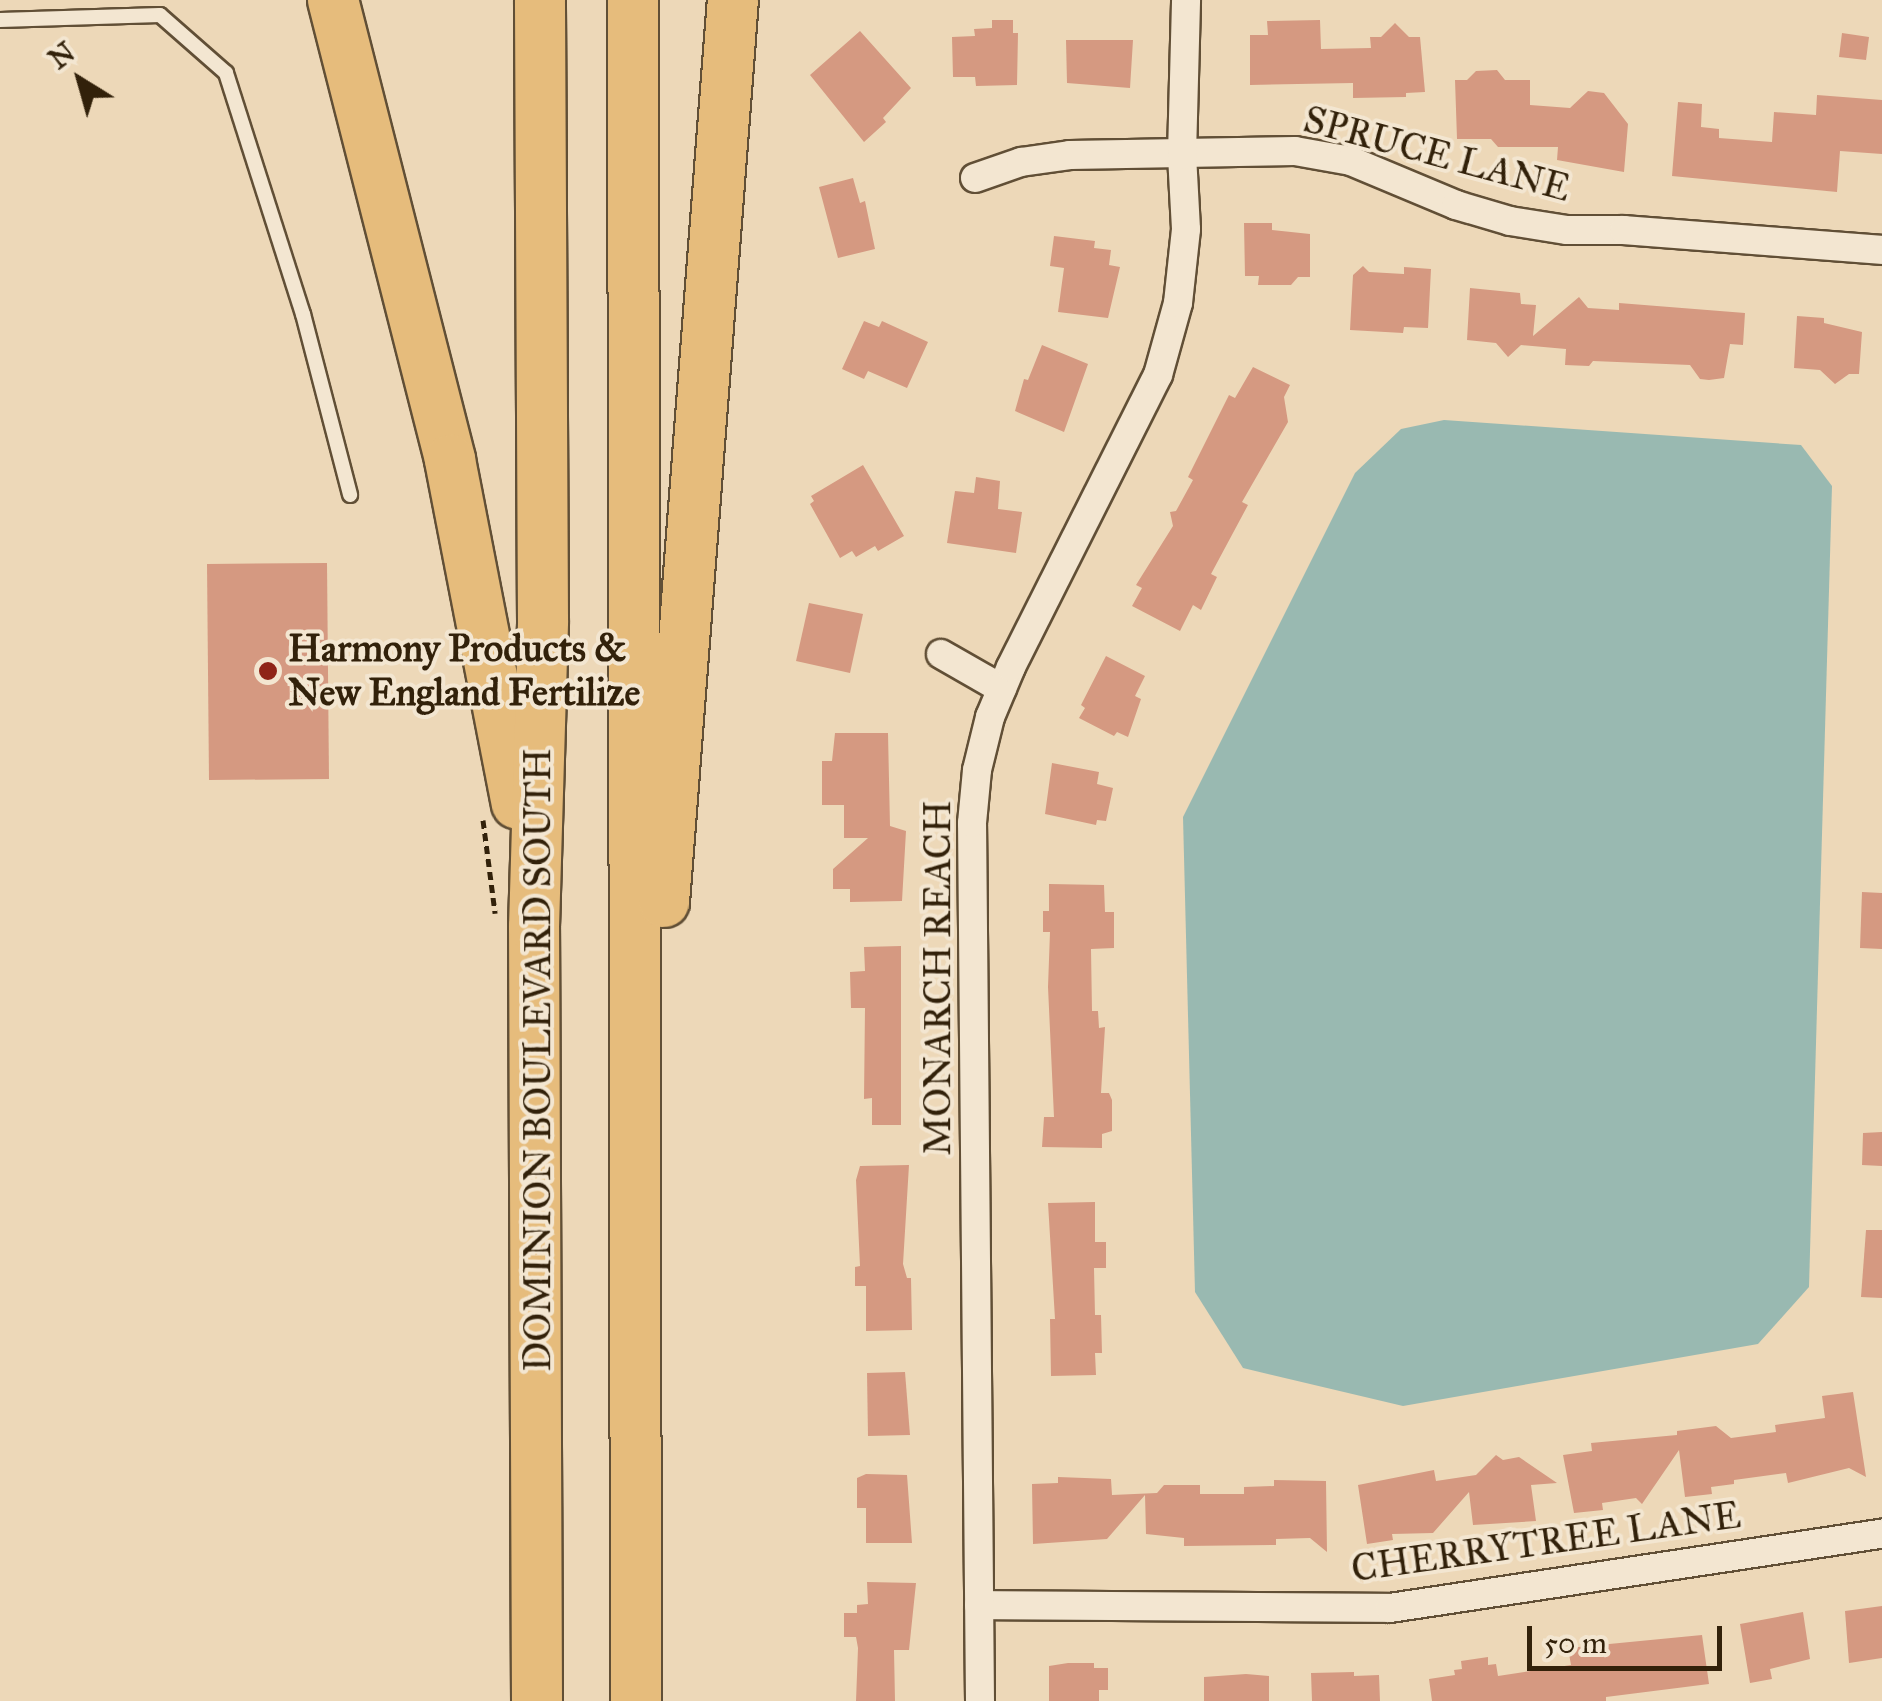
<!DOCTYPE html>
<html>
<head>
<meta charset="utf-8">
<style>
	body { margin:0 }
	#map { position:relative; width:1882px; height:1701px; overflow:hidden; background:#edd8b8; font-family:"IM FELL Great Primer",serif }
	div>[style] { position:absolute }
	.water>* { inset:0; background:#99b9b1 }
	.building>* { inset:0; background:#d59981 }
	.path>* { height:5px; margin-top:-2.5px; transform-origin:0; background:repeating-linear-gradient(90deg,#32210a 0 8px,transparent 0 13px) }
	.roads { filter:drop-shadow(2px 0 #614f36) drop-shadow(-2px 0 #614f36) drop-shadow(0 2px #614f36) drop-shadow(0 -2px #614f36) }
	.lane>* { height:14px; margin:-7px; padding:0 7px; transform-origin:7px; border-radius:7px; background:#f3e6d1 }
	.street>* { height:28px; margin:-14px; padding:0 14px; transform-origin:14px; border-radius:14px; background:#f3e6d1 }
	.highway>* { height:50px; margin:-25px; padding:0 25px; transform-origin:25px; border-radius:25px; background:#e6bc7c }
	.dots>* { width:28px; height:28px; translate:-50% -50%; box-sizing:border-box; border:5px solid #f3e6d1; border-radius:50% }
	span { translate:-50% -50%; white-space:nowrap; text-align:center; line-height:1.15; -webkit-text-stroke:8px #f3e6d1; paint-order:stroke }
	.street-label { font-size:38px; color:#32210a }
	.poi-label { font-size:38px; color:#32210a; font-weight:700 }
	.left { translate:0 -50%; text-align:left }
	.north { position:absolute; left:30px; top:30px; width:100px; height:100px; -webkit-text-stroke:8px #f3e6d1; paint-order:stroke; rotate:323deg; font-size:28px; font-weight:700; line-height:40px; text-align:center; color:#32210a }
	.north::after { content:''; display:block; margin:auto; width:35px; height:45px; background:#32210a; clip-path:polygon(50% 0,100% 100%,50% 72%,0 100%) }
	.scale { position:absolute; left:1527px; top:1626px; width:195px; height:45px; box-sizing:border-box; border:5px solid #32210a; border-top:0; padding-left:12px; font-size:30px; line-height:35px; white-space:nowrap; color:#32210a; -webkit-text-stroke:8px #f3e6d1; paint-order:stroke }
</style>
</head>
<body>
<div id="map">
	<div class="water">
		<i style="clip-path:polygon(1444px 420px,1801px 445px,1832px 486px,1809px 1287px,1758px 1344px,1403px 1406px,1243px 1368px,1195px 1292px,1183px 817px,1355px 473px,1401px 429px)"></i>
	</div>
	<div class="building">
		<i style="clip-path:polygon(992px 20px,1013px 20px,1013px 33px,1018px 33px,1017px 85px,976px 86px,975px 77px,953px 77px,952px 37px,975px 36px,974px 29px,992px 28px)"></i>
		<i style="clip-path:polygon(1320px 20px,1321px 49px,1371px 48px,1370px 37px,1381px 37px,1395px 23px,1409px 37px,1420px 37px,1425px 92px,1406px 93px,1406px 97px,1353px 98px,1353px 83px,1250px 85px,1250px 35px,1268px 35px,1267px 21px)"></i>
		<i style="clip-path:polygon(860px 31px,911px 88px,883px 118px,886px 122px,864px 142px,810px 75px)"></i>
		<i style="clip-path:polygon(1842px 33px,1869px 37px,1866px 60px,1839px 57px)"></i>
		<i style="clip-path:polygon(1066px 40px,1133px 40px,1130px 88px,1067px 83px)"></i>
		<i style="clip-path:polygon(1497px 70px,1505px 80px,1530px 80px,1530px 105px,1570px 108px,1588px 91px,1604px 93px,1628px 124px,1624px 172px,1557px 160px,1558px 147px,1498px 147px,1491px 139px,1457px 139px,1455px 80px,1467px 80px,1476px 71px)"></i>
		<i style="clip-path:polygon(1817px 95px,1882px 100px,1882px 154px,1840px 151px,1837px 192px,1672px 176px,1678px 102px,1702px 104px,1701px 127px,1719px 129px,1719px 138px,1772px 142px,1774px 112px,1816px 115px)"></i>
		<i style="clip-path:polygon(853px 178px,860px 203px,865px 201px,875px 249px,838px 258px,819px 187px)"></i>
		<i style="clip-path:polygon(1244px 223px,1272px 223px,1272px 230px,1310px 234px,1310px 277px,1298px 277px,1291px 285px,1258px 285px,1259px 276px,1245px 276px)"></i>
		<i style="clip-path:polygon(1054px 236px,1095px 241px,1094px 248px,1111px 250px,1109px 265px,1120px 267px,1108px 318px,1058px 312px,1064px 268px,1050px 266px)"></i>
		<i style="clip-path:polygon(1363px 266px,1369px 272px,1404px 274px,1404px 267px,1431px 269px,1428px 328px,1404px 327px,1403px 333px,1350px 330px,1353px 275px)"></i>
		<i style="clip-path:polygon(1470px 288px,1520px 293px,1521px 304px,1536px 305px,1533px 336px,1579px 297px,1588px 308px,1619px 310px,1619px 303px,1745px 313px,1743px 345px,1730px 344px,1724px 378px,1709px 380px,1700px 379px,1690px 365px,1593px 361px,1589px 366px,1565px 365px,1566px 349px,1521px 345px,1508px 357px,1496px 343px,1467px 340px)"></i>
		<i style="clip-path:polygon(1797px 316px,1824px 318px,1824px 323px,1862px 332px,1859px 374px,1849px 374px,1835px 384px,1820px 370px,1794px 368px)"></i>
		<i style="clip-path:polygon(864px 321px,879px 327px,882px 321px,928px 342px,907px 388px,868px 371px,864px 379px,842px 369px)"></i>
		<i style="clip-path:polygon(1042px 345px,1088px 364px,1064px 432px,1015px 411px,1024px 379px,1028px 380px)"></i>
		<i style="clip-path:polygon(1253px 367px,1290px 385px,1284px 397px,1288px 422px,1242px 502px,1248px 505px,1211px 574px,1217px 577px,1201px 610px,1193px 605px,1180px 631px,1132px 606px,1142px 588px,1136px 585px,1173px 526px,1170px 512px,1176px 511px,1193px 480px,1188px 477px,1229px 395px,1235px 398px)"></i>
		<i style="clip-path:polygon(863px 465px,904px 536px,878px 551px,875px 546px,856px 557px,852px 551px,840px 558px,810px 504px,814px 501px,811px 496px)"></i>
		<i style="clip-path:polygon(976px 477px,1000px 481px,998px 509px,1022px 512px,1016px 553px,947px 543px,955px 491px,974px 493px)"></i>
		<i style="clip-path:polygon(327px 563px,329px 779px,209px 780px,207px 564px)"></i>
		<i style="clip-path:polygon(809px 603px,863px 614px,850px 673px,796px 661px)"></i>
		<i style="clip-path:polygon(1106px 656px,1145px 676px,1135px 696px,1141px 699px,1128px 737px,1117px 732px,1114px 736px,1079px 718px,1085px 708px,1081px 705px)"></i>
		<i style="clip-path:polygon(835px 733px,888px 733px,890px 826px,906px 831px,902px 901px,850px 902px,850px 889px,833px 889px,833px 869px,868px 838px,844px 838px,844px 805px,822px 805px,822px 761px,832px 761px)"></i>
		<i style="clip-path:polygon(1052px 763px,1099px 772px,1097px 784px,1113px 788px,1106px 821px,1097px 820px,1096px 825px,1045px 814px)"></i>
		<i style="clip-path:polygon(1049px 884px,1104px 885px,1105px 912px,1114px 912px,1114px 948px,1091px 949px,1092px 1011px,1098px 1011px,1099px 1028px,1105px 1027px,1101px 1093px,1109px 1093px,1112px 1100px,1112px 1131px,1102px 1134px,1102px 1148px,1042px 1147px,1044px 1117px,1054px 1117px,1048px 987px,1050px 932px,1043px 932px,1043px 911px,1049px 911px)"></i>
		<i style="clip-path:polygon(1862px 892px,1882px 893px,1882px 949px,1860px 948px)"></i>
		<i style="clip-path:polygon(901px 946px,901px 1125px,872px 1125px,872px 1098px,864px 1099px,865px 1008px,851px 1008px,850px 972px,865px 971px,864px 947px)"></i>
		<i style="clip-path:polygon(1882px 1132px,1882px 1166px,1862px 1165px,1863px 1133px)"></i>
		<i style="clip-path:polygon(909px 1165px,903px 1264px,907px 1278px,911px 1278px,912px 1330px,866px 1331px,866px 1286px,855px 1286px,855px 1267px,860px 1266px,856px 1180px,860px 1166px)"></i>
		<i style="clip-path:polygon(1095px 1202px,1095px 1242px,1106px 1242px,1106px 1268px,1094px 1268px,1095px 1315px,1101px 1315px,1102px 1353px,1095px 1353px,1096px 1375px,1051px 1376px,1050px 1319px,1055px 1319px,1048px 1203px)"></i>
		<i style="clip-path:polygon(1866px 1230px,1882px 1230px,1882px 1298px,1861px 1297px)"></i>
		<i style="clip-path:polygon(905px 1372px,910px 1435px,868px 1436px,867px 1373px)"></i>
		<i style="clip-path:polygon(1853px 1392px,1866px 1477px,1849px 1468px,1788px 1483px,1786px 1473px,1734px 1480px,1734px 1484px,1711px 1487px,1712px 1494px,1685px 1497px,1679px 1450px,1642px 1504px,1636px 1498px,1602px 1503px,1603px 1510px,1574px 1513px,1563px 1455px,1592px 1451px,1591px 1443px,1677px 1435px,1677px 1431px,1716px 1426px,1731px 1438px,1776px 1432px,1775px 1425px,1825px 1418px,1822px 1396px)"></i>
		<i style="clip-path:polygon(1496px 1455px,1503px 1460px,1519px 1457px,1557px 1483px,1531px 1485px,1536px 1521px,1473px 1525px,1469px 1492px,1433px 1533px,1392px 1534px,1393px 1540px,1367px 1544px,1358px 1485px,1434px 1470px,1436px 1481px,1476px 1475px)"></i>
		<i style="clip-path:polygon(866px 1474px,907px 1475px,912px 1543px,866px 1543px,866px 1508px,857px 1508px,857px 1478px)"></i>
		<i style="clip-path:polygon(1058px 1477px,1111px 1479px,1112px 1495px,1157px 1493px,1164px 1485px,1200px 1485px,1200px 1494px,1244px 1494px,1244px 1487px,1274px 1486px,1274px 1480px,1326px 1481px,1327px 1552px,1310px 1538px,1276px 1539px,1276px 1545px,1184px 1546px,1184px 1538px,1146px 1534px,1145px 1495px,1107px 1539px,1033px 1544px,1032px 1484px,1058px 1483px)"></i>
		<i style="clip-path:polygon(867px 1582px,916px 1583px,909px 1650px,894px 1650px,895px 1701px,856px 1701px,858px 1648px,856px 1637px,844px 1637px,844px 1613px,857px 1613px,857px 1605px,868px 1604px)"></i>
		<i style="clip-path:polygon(1882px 1606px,1882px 1658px,1849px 1663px,1845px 1611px)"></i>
		<i style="clip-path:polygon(1803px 1612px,1810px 1659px,1770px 1669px,1772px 1679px,1750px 1683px,1740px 1624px)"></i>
		<i style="clip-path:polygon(1702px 1635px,1709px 1684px,1606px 1697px,1606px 1701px,1432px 1701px,1429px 1679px,1455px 1675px,1454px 1670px,1462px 1669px,1461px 1661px,1488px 1657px,1488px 1665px,1496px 1664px,1498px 1676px,1571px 1665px,1568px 1648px)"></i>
		<i style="clip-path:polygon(1068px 1663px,1094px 1663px,1094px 1668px,1108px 1668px,1108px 1690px,1099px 1690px,1099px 1701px,1049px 1701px,1049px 1666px)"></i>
		<i style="clip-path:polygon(1354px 1672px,1354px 1676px,1379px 1675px,1380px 1701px,1312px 1701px,1311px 1673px)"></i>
		<i style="clip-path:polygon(1246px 1674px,1269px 1676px,1269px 1701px,1204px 1701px,1204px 1677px)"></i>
	</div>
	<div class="path">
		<i style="left:483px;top:820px;width:94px;rotate:82.6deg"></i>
	</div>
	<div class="roads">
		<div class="lane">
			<i style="left:0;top:20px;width:160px;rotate:-1.8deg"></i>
			<i style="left:160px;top:15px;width:88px;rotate:41.3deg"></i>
			<i style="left:226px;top:73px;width:253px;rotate:72.3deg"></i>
			<i style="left:303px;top:314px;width:187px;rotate:75.4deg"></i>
		</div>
		<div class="street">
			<i style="left:975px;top:178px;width:49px;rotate:-19.2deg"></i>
			<i style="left:1021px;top:162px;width:49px;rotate:-8.1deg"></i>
			<i style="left:1070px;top:155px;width:225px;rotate:-1deg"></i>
			<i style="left:1295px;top:151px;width:57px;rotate:10.1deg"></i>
			<i style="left:1351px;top:161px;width:114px;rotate:22.7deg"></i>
			<i style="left:1456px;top:205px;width:56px;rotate:16.5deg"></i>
			<i style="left:1510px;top:221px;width:58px;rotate:9deg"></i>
			<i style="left:1567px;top:230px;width:57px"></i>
			<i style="left:1624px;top:230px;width:259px;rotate:4.4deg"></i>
			<i style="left:941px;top:654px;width:70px;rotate:29.8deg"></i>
			<i style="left:979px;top:1605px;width:411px;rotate:0.4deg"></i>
			<i style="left:1390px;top:1608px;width:498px;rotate:-8.6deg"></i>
			<i style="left:980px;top:1701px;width:878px;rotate:-90.52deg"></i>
			<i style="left:972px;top:823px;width:53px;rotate:-84.6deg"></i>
			<i style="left:977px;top:770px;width:55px;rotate:-76.2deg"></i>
			<i style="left:990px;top:717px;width:54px;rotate:-67.2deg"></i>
			<i style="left:1011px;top:667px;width:327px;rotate:-63.3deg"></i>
			<i style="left:1158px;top:375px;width:75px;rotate:-74.5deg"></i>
			<i style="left:1178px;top:303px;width:74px;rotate:-83.8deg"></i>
			<i style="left:1186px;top:229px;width:74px;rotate:-93.1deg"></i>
			<i style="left:1182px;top:155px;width:155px;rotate:-88.5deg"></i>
		</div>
		<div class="highway">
			<i style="left:333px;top:0;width:475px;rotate:75.7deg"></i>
			<i style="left:450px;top:460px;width:350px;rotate:79deg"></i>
			<i style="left:633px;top:0;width:1701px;rotate:89.9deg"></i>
			<i style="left:664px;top:902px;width:905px;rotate:-85.63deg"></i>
			<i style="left:537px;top:1701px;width:774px;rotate:-90.22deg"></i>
			<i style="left:534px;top:927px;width:307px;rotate:-88.3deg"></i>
			<i style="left:543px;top:620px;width:620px;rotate:-90.28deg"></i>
		</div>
	</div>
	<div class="dots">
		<i style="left:268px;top:671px;background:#8f2418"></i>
	</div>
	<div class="street-label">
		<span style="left:1437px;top:154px;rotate:15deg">SPRUCE LANE</span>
		<span style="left:938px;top:978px;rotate:-90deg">MONARCH REACH</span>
		<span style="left:538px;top:1060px;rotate:-90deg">DOMINION BOULEVARD SOUTH</span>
		<span style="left:1546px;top:1542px;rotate:-8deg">CHERRYTREE LANE</span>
	</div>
	<div class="poi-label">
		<span class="left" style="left:288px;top:671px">Harmony Products &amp;<br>New England Fertilize</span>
	</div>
	<div class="north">N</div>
	<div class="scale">50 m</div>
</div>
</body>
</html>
